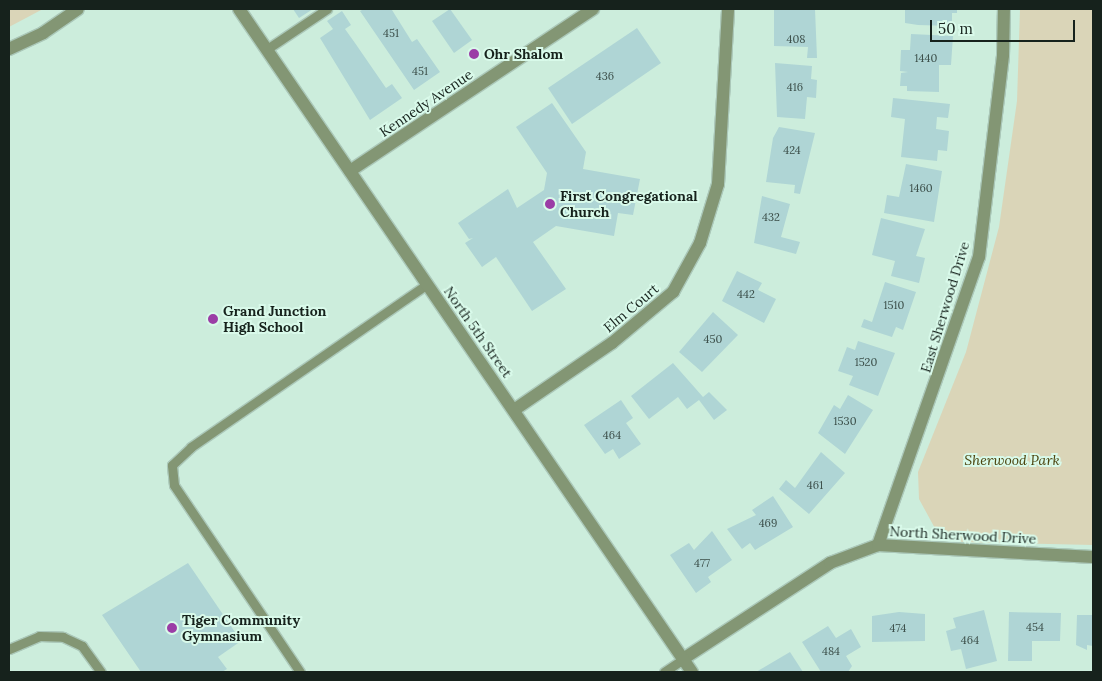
<!DOCTYPE html>
<html>
<head>
<meta charset="utf-8">
<style>
	body { margin:0 }
	#map { position:relative; width:1102px; height:681px; overflow:hidden; background:#cceddc; font-family:Lora,serif }
	div>[style] { position:absolute }
	.green>* { inset:0; background:#dad5b8 }
	.building>* { inset:0; background:#afd5d5 }
	.roads { filter:drop-shadow(1px 0 #abc8b9) drop-shadow(-1px 0 #abc8b9) drop-shadow(0 1px #abc8b9) drop-shadow(0 -1px #abc8b9) }
	.service>* { height:9px; margin:-4.5px; padding:0 4.5px; transform-origin:4.5px; border-radius:4.5px; background:#839674 }
	.minor>* { height:12px; margin:-6px; padding:0 6px; transform-origin:6px; border-radius:6px; background:#839674 }
	.tertiary>* { height:12px; margin:-6px; padding:0 6px; transform-origin:6px; border-radius:6px; background:#839674 }
	.dots>* { width:14px; height:14px; translate:-50% -50%; box-sizing:border-box; border:2px solid #d9faea; border-radius:50% }
	span { translate:-50% -50%; white-space:nowrap; text-align:center; line-height:1.15; -webkit-text-stroke:4px #d9faea; paint-order:stroke }
	.number-label { font-size:11px; color:#3c4f4a }
	.number-label span { -webkit-text-stroke-width:0 }
	.poi-label { font-size:14px; color:#16221c; font-weight:700 }
	.left { translate:0 -50%; text-align:left }
	.street-label { font-size:14px; color:#16221c }
	.park-label { font-size:14px; color:#4b430d; font-style:italic }
	.frame { position:absolute; inset:0; border:10px solid #16221c; pointer-events:none }
	.scale { position:absolute; left:930px; top:20px; width:145px; height:22px; box-sizing:border-box; border:2px solid #16221c; border-top:0; padding-left:6px; font-size:15px; line-height:18px; white-space:nowrap; color:#16221c; -webkit-text-stroke:4px #d9faea; paint-order:stroke }
</style>
</head>
<body>
<div id="map">
	<div class="green">
		<i style="clip-path:polygon(9px 9px,43px 9px,9px 27px)"></i>
		<i style="clip-path:polygon(1020px 9px,1093px 9px,1093px 545px,962px 542px,937px 532px,919px 499px,918px 472px,966px 352px,999px 227px,1017px 101px)"></i>
	</div>
	<div class="building">
		<i style="clip-path:polygon(293px 9px,313px 9px,299px 18px)"></i>
		<i style="clip-path:polygon(364px 9px,392px 10px,412px 42px,417px 39px,440px 72px,414px 90px,360px 11px)"></i>
		<i style="clip-path:polygon(450px 9px,472px 40px,454px 53px,432px 21px)"></i>
		<i style="clip-path:polygon(774px 9px,815px 9px,817px 58px,807px 58px,808px 47px,774px 46px)"></i>
		<i style="clip-path:polygon(905px 9px,957px 9px,957px 13px,952px 13px,952px 26px,918px 25px,905px 23px)"></i>
		<i style="clip-path:polygon(342px 11px,351px 25px,345px 29px,355px 43px,386px 88px,392px 84px,402px 98px,370px 120px,320px 38px,333px 29px,327px 21px)"></i>
		<i style="clip-path:polygon(637px 28px,661px 63px,572px 124px,548px 88px)"></i>
		<i style="clip-path:polygon(911px 34px,953px 36px,951px 65px,939px 65px,939px 92px,907px 91px,907px 86px,900px 86px,901px 73px,908px 72px,900px 71px,901px 50px,910px 50px)"></i>
		<i style="clip-path:polygon(775px 63px,812px 66px,811px 79px,817px 80px,816px 98px,807px 97px,805px 119px,777px 117px)"></i>
		<i style="clip-path:polygon(893px 98px,950px 104px,948px 118px,937px 117px,936px 129px,949px 131px,947px 151px,938px 150px,937px 161px,901px 157px,905px 119px,891px 117px)"></i>
		<i style="clip-path:polygon(552px 103px,586px 152px,583px 169px,640px 179px,633px 215px,618px 213px,614px 236px,556px 226px,533px 242px,566px 289px,532px 311px,496px 257px,482px 267px,465px 243px,473px 238px,469px 239px,458px 223px,508px 189px,517px 208px,544px 190px,547px 173px,516px 127px)"></i>
		<i style="clip-path:polygon(779px 127px,815px 133px,800px 194px,794px 193px,795px 185px,766px 182px,773px 138px)"></i>
		<i style="clip-path:polygon(906px 164px,942px 171px,934px 222px,884px 213px,887px 195px,899px 197px)"></i>
		<i style="clip-path:polygon(762px 196px,790px 204px,781px 237px,800px 242px,796px 254px,754px 243px)"></i>
		<i style="clip-path:polygon(881px 218px,925px 229px,916px 256px,925px 258px,919px 283px,891px 276px,895px 261px,872px 255px)"></i>
		<i style="clip-path:polygon(737px 271px,762px 283px,758px 290px,776px 299px,764px 323px,722px 301px)"></i>
		<i style="clip-path:polygon(885px 282px,916px 292px,903px 330px,896px 327px,892px 337px,861px 327px,864px 319px,872px 322px)"></i>
		<i style="clip-path:polygon(713px 312px,738px 335px,702px 372px,679px 352px)"></i>
		<i style="clip-path:polygon(858px 341px,895px 353px,878px 396px,849px 385px,853px 376px,838px 371px,847px 347px,855px 350px)"></i>
		<i style="clip-path:polygon(673px 363px,703px 397px,709px 392px,727px 410px,714px 420px,699px 400px,687px 409px,678px 397px,649px 419px,631px 396px)"></i>
		<i style="clip-path:polygon(848px 395px,873px 410px,845px 454px,818px 433px,834px 405px,840px 409px)"></i>
		<i style="clip-path:polygon(621px 400px,633px 418px,626px 423px,641px 444px,619px 459px,613px 449px,605px 454px,584px 425px)"></i>
		<i style="clip-path:polygon(821px 452px,845px 473px,809px 514px,779px 489px,786px 480px,795px 488px)"></i>
		<i style="clip-path:polygon(773px 496px,793px 527px,755px 550px,750px 543px,742px 549px,727px 529px,756px 515px,752px 510px)"></i>
		<i style="clip-path:polygon(712px 531px,732px 560px,708px 577px,711px 582px,696px 593px,670px 555px,689px 543px,694px 550px)"></i>
		<i style="clip-path:polygon(188px 563px,241px 641px,218px 657px,227px 669px,222px 672px,141px 672px,102px 615px)"></i>
		<i style="clip-path:polygon(984px 610px,997px 661px,966px 669px,961px 649px,951px 651px,946px 631px,956px 628px,953px 618px)"></i>
		<i style="clip-path:polygon(899px 612px,925px 614px,925px 641px,872px 642px,872px 616px)"></i>
		<i style="clip-path:polygon(1009px 612px,1061px 613px,1060px 641px,1032px 641px,1032px 661px,1008px 661px)"></i>
		<i style="clip-path:polygon(1077px 615px,1093px 615px,1093px 646px,1087px 645px,1087px 650px,1076px 645px)"></i>
		<i style="clip-path:polygon(828px 626px,836px 638px,851px 629px,861px 647px,846px 656px,852px 666px,848px 672px,821px 672px,802px 642px)"></i>
		<i style="clip-path:polygon(790px 652px,803px 672px,756px 672px)"></i>
	</div>
	<div class="roads">
		<div class="service">
			<i style="left:267px;top:49px;width:72px;rotate:-33.7deg"></i>
			<i style="left:9px;top:649px;width:33px;rotate:-23deg"></i>
			<i style="left:39px;top:636px;width:24px;rotate:2deg"></i>
			<i style="left:63px;top:637px;width:21px;rotate:25deg"></i>
			<i style="left:82px;top:646px;width:32px;rotate:54deg"></i>
			<i style="left:300px;top:672px;width:225px;rotate:-124deg"></i>
			<i style="left:174px;top:485px;width:20px;rotate:-96deg"></i>
			<i style="left:172px;top:465px;width:26px;rotate:-43deg"></i>
			<i style="left:191px;top:447px;width:285px;rotate:-34.6deg"></i>
			<i style="left:664px;top:672px;width:23px;rotate:-34deg"></i>
		</div>
		<div class="minor">
			<i style="left:9px;top:49px;width:38px;rotate:-25deg"></i>
			<i style="left:43px;top:33px;width:42px;rotate:-34.4deg"></i>
			<i style="left:350px;top:171px;width:292px;rotate:-33.7deg"></i>
			<i style="left:514px;top:410px;width:119px;rotate:-34.4deg"></i>
			<i style="left:612px;top:343px;width:80px;rotate:-39.9deg"></i>
			<i style="left:673px;top:292px;width:56px;rotate:-61.1deg"></i>
			<i style="left:700px;top:243px;width:62px;rotate:-73deg"></i>
			<i style="left:718px;top:184px;width:175px;rotate:-86.7deg"></i>
			<i style="left:878px;top:545px;width:305px;rotate:-70.7deg"></i>
			<i style="left:979px;top:257px;width:203px;rotate:-83.2deg"></i>
			<i style="left:1003px;top:55px;width:46px;rotate:-88.8deg"></i>
			<i style="left:683px;top:659px;width:176px;rotate:-33.1deg"></i>
			<i style="left:830px;top:563px;width:51px;rotate:-20.6deg"></i>
			<i style="left:878px;top:545px;width:215px;rotate:3.2deg"></i>
		</div>
		<div class="tertiary">
			<i style="left:239px;top:9px;width:803px;rotate:55.66deg"></i>
		</div>
	</div>
	<div class="dots">
		<i style="left:474px;top:54px;background:#9b3da6"></i>
		<i style="left:550px;top:204px;background:#9b3da6"></i>
		<i style="left:213px;top:319px;background:#9b3da6"></i>
		<i style="left:172px;top:628px;background:#9b3da6"></i>
	</div>
	<div class="number-label">
		<span style="left:391px;top:33px">451</span>
		<span style="left:796px;top:39px">408</span>
		<span style="left:926px;top:58px">1440</span>
		<span style="left:420px;top:71px">451</span>
		<span style="left:605px;top:76px">436</span>
		<span style="left:795px;top:87px">416</span>
		<span style="left:792px;top:150px">424</span>
		<span style="left:921px;top:188px">1460</span>
		<span style="left:771px;top:217px">432</span>
		<span style="left:746px;top:294px">442</span>
		<span style="left:894px;top:305px">1510</span>
		<span style="left:713px;top:339px">450</span>
		<span style="left:866px;top:362px">1520</span>
		<span style="left:845px;top:421px">1530</span>
		<span style="left:612px;top:435px">464</span>
		<span style="left:815px;top:485px">461</span>
		<span style="left:768px;top:523px">469</span>
		<span style="left:702px;top:563px">477</span>
		<span style="left:1035px;top:627px">454</span>
		<span style="left:898px;top:628px">474</span>
		<span style="left:970px;top:640px">464</span>
		<span style="left:831px;top:651px">484</span>
	</div>
	<div class="poi-label">
		<span class="left" style="left:484px;top:54px">Ohr Shalom</span>
		<span class="left" style="left:560px;top:204px">First Congregational<br>Church</span>
		<span class="left" style="left:223px;top:319px">Grand Junction<br>High School</span>
		<span class="left" style="left:182px;top:628px">Tiger Community<br>Gymnasium</span>
	</div>
	<div class="street-label">
		<span style="left:426px;top:103px;rotate:-34deg">Kennedy Avenue</span>
		<span style="left:945px;top:307px;rotate:-73deg">East Sherwood Drive</span>
		<span style="left:631px;top:308px;rotate:-40deg">Elm Court</span>
		<span style="left:478px;top:332px;rotate:55deg">North 5th Street</span>
		<span style="left:963px;top:535px;rotate:3deg">North Sherwood Drive</span>
	</div>
	<div class="park-label">
		<span style="left:1012px;top:460px">Sherwood Park</span>
	</div>
	<div class="frame"></div>
	<div class="scale">50 m</div>
</div>
</body>
</html>
